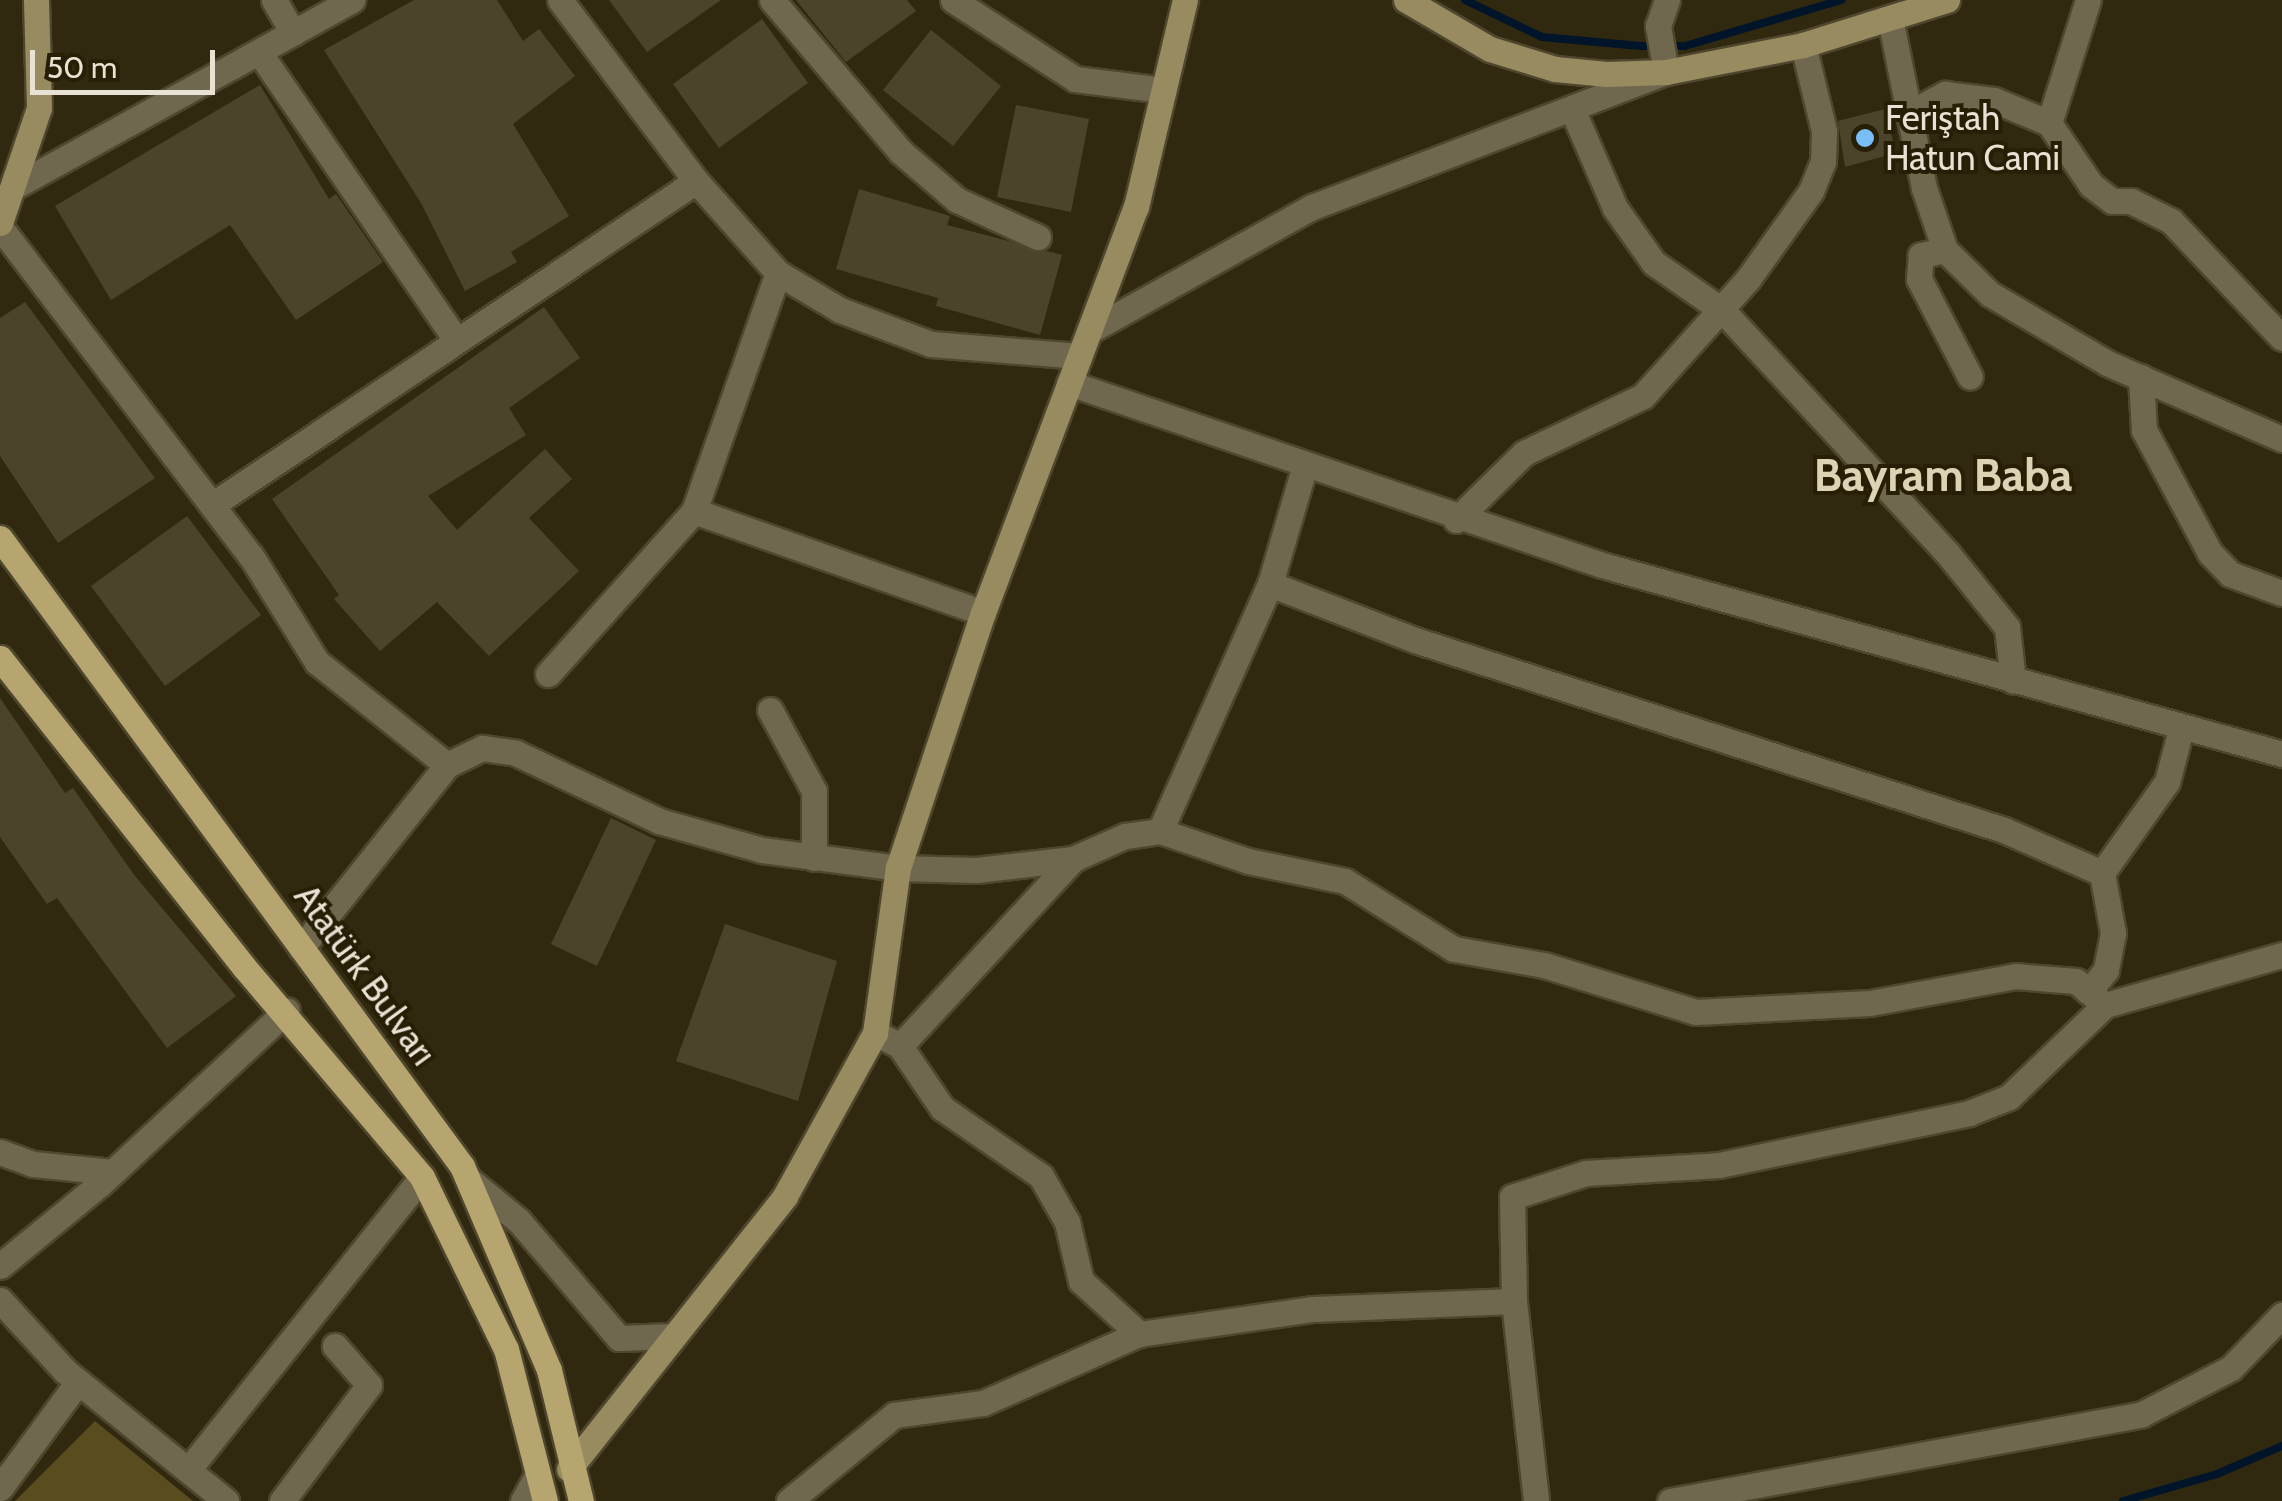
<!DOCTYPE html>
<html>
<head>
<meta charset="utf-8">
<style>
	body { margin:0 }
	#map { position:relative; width:2282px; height:1501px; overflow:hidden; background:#31290f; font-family:Cabin,sans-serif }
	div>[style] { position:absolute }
	.green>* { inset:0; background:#594c1f }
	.stream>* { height:8px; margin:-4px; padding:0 4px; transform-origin:4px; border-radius:4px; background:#00152a }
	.building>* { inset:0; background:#4c442a }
	.roads { filter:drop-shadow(2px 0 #4e472e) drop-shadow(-2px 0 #4e472e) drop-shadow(0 2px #4e472e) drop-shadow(0 -2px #4e472e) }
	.street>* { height:25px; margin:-12.5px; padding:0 12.5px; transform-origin:12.5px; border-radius:12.5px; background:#70684e }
	.secondary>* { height:25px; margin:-12.5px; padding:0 12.5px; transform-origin:12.5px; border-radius:12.5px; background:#988b60 }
	.primary>* { height:25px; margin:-12.5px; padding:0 12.5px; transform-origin:12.5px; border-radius:12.5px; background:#b6a56e }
	.dots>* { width:28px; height:28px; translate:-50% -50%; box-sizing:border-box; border:5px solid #271f05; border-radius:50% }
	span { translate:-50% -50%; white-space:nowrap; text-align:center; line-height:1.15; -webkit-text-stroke:8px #271f05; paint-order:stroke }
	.poi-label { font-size:35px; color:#e7e2d3 }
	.left { translate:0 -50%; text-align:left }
	.street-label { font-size:35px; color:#e7e2d3 }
	.district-label { font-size:45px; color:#dcd3b4; font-weight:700 }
	.scale { position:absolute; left:30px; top:50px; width:185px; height:45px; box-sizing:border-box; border:5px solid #e7e2d3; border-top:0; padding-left:12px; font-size:30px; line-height:35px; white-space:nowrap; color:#e7e2d3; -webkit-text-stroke:8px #271f05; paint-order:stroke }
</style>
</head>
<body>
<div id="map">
	<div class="green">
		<i style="clip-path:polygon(95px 1421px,193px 1501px,15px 1501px)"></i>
	</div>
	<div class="stream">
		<i style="left:1465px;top:0;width:85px;rotate:25.7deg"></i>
		<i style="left:1542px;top:37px;width:99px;rotate:5.2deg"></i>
		<i style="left:1641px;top:46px;width:44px"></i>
		<i style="left:1685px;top:46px;width:163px;rotate:-16.4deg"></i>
		<i style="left:2123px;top:1501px;width:98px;rotate:-16deg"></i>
		<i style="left:2217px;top:1474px;width:71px;rotate:-23.3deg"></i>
	</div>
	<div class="building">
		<i style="clip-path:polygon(414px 0,497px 0,523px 41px,539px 29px,575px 76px,513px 124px,569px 216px,511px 252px,517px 262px,465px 291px,421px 203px,324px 50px)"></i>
		<i style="clip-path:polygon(609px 0,721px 0,647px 52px)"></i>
		<i style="clip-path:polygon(796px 0,907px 0,916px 11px,846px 62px)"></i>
		<i style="clip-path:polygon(762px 19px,808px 83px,719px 148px,673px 84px)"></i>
		<i style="clip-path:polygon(931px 30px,1001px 86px,953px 146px,883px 90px)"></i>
		<i style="clip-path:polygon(260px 85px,329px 199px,336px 194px,383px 262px,296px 320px,230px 225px,111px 300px,55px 206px)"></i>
		<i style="clip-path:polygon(1016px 105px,1089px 119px,1071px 212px,997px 197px)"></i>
		<i style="clip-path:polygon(1885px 109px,1896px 153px,1845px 167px,1838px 121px)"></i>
		<i style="clip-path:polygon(859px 189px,950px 216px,947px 225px,1062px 255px,1040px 335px,936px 306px,938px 298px,836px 269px)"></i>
		<i style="clip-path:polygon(25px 302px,155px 478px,58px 543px,0 456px,0 318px)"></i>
		<i style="clip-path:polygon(544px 307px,580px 358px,509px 408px,526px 435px,428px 496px,457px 530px,545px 449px,572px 479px,529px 518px,579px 571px,489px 656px,437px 602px,380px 651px,334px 599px,339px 595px,272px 499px)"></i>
		<i style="clip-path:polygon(187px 516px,261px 615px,165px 686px,91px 586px)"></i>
		<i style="clip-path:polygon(0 698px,65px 793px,73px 788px,135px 876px,236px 996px,167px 1048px,57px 898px,47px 904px,0 837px)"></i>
		<i style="clip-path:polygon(611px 818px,656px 840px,597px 966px,551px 944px)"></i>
		<i style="clip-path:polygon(725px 924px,837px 961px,798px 1101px,676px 1061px)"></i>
	</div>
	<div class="roads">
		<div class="street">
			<i style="left:274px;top:0;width:38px;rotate:60deg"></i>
			<i style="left:560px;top:0;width:226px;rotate:53.1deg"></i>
			<i style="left:696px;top:181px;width:123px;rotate:48.3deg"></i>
			<i style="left:778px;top:273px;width:72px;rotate:30.8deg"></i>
			<i style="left:840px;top:310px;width:97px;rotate:20.5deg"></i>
			<i style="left:931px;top:344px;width:149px;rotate:4.6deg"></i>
			<i style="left:772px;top:0;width:199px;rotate:49.7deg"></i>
			<i style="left:901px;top:152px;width:74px;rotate:40.6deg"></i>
			<i style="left:957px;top:200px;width:89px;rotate:24.6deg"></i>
			<i style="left:953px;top:0;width:145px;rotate:32.9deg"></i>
			<i style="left:1075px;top:79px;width:89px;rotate:7.1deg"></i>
			<i style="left:1890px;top:18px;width:173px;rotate:78.7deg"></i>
			<i style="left:1924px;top:188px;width:65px;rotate:71.3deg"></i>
			<i style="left:1945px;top:250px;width:63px;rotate:44.4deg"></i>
			<i style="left:1990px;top:294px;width:136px;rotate:30.5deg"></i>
			<i style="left:2107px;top:363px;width:191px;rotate:23.5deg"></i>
			<i style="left:259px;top:52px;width:345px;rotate:55.6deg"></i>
			<i style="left:1572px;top:109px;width:108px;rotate:66.5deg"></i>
			<i style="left:1615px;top:208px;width:67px;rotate:54.7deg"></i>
			<i style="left:1654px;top:263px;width:84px;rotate:34.8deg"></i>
			<i style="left:1723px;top:311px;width:331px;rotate:47.2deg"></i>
			<i style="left:1948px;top:554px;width:94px;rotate:51.1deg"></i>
			<i style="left:2007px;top:627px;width:54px;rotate:83.7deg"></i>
			<i style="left:1912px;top:112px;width:38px;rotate:-29deg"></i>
			<i style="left:1945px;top:94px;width:49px;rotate:7deg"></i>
			<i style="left:1994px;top:100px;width:60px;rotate:22.7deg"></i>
			<i style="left:2049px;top:123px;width:75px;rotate:55.9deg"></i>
			<i style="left:2091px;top:185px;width:26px;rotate:37deg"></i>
			<i style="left:2112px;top:201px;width:19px"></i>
			<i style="left:2131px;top:201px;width:45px;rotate:26.6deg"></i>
			<i style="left:2171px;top:221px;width:161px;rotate:46.5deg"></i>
			<i style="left:2049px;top:123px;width:129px;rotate:-72.4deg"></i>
			<i style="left:17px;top:185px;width:383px;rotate:-28.9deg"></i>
			<i style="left:0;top:227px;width:414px;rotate:52.7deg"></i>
			<i style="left:251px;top:556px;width:125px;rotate:58.1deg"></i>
			<i style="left:317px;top:662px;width:166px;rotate:38.4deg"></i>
			<i style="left:1945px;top:250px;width:25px;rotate:168deg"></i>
			<i style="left:1921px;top:255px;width:24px;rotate:95deg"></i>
			<i style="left:1919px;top:279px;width:110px;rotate:62.5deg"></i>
			<i style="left:1089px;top:331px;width:255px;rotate:-29.1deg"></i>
			<i style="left:1312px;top:207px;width:379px;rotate:-20.9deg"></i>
			<i style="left:1666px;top:72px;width:47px;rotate:-99.9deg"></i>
			<i style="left:1658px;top:26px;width:28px;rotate:-71deg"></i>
			<i style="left:2141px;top:377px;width:53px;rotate:86.8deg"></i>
			<i style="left:2144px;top:430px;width:140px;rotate:61.8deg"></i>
			<i style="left:2210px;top:553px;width:29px;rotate:46deg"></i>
			<i style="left:2230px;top:574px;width:55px;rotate:20.1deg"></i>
			<i style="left:1069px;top:383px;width:563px;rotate:18.85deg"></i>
			<i style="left:1602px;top:565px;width:706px;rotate:15.53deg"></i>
			<i style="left:212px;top:505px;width:582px;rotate:-33.8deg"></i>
			<i style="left:694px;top:511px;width:306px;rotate:19.4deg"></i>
			<i style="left:1456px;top:520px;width:95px;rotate:-44.6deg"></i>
			<i style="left:1524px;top:453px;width:132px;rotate:-25.6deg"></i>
			<i style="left:1643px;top:396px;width:157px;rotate:-48.1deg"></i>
			<i style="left:1748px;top:279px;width:108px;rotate:-54.4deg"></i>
			<i style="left:1811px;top:191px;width:32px;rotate:-68deg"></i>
			<i style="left:1823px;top:161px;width:30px;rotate:-88deg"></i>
			<i style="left:1824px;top:131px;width:89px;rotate:-103.7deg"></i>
			<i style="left:1270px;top:584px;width:155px;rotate:21.1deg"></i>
			<i style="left:1415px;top:640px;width:619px;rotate:17.88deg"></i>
			<i style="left:2004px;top:830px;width:107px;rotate:23.7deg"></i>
			<i style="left:2102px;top:873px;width:61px;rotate:79.6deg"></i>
			<i style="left:2113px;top:933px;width:38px;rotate:101deg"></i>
			<i style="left:2106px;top:970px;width:28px;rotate:129deg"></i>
			<i style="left:548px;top:674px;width:219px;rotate:-48.1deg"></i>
			<i style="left:694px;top:511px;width:252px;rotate:-70.6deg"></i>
			<i style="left:770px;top:710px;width:92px;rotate:61.5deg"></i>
			<i style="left:814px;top:791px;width:67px;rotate:90deg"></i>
			<i style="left:1160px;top:831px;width:270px;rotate:-66deg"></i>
			<i style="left:1270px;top:584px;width:124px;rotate:-73.6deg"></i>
			<i style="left:2102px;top:873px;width:112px;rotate:-54.5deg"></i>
			<i style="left:2167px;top:782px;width:55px;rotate:-75.2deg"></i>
			<i style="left:301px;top:948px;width:234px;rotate:-51.4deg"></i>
			<i style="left:447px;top:765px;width:39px;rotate:-26deg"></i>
			<i style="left:482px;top:748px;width:34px;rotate:8deg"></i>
			<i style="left:516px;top:753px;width:158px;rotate:25.4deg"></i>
			<i style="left:659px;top:821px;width:107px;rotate:15.7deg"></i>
			<i style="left:762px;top:850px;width:137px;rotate:7.5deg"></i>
			<i style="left:898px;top:868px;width:78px;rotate:1.5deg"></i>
			<i style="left:976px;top:870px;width:98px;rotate:-6.5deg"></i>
			<i style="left:875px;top:1033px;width:28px;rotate:27deg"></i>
			<i style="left:900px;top:1046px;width:255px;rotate:-47.2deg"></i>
			<i style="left:1073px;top:859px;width:57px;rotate:-23.9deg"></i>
			<i style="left:1125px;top:836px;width:35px;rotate:-8deg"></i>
			<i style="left:1160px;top:831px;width:93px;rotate:18.8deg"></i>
			<i style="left:1248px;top:861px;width:99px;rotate:11.7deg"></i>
			<i style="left:1345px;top:881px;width:128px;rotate:32deg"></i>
			<i style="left:1454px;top:949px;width:91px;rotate:10.1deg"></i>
			<i style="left:1544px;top:965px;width:159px;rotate:17.2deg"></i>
			<i style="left:1696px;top:1012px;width:174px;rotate:-3deg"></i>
			<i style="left:1870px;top:1003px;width:147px;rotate:-10.5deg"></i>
			<i style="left:2015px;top:976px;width:61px;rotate:4.7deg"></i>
			<i style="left:2076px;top:981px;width:38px;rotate:40deg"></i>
			<i style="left:900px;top:1046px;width:75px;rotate:55.9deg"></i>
			<i style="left:942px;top:1108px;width:120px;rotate:34.5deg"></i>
			<i style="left:1041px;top:1176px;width:53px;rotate:60.5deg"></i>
			<i style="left:1067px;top:1222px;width:61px;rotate:76.7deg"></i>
			<i style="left:1081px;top:1281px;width:79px;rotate:42.4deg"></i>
			<i style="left:0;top:1152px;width:35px;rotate:20deg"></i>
			<i style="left:33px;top:1164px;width:80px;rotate:5.7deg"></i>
			<i style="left:468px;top:1179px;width:66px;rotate:39.5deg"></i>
			<i style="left:519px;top:1221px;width:154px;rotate:49.5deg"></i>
			<i style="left:619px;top:1338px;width:54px;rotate:-2.1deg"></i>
			<i style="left:0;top:1266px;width:129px;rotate:-39.4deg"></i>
			<i style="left:100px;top:1184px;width:255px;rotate:-42.9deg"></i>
			<i style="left:0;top:1300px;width:96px;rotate:47.5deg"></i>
			<i style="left:65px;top:1371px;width:207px;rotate:38.9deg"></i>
			<i style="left:1514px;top:1301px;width:201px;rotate:83.7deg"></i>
			<i style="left:188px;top:1470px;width:375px;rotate:-51.4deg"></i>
			<i style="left:0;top:1488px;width:132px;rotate:-53.7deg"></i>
			<i style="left:282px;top:1501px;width:145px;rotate:-53.1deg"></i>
			<i style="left:369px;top:1385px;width:52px;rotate:-131.1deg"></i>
			<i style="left:523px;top:1501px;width:29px;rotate:-61deg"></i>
			<i style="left:789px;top:1501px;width:136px;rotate:-39.3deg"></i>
			<i style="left:894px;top:1415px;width:90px;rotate:-7.7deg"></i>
			<i style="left:983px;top:1403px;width:171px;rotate:-23.9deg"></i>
			<i style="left:1139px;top:1334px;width:176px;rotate:-8.2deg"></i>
			<i style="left:1313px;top:1309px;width:201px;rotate:-2.3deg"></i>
			<i style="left:1514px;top:1301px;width:104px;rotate:-91.1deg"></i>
			<i style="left:1512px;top:1197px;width:78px;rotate:-18deg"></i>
			<i style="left:1586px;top:1173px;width:133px;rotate:-3.4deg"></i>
			<i style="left:1719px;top:1165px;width:255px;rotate:-11.7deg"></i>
			<i style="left:1969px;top:1113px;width:43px;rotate:-21.8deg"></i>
			<i style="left:2009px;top:1097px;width:133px;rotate:-43.8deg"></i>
			<i style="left:2105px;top:1005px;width:184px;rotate:-15.8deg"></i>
			<i style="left:1670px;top:1501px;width:480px;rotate:-10.4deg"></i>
			<i style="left:2142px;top:1414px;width:100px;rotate:-27.3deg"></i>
			<i style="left:2231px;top:1368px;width:74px;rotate:-46.1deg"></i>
		</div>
		<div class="secondary">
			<i style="left:1406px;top:0;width:97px;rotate:30.3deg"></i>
			<i style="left:1490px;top:49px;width:68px;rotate:17.1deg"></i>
			<i style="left:1555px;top:69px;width:52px;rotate:5.5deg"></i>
			<i style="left:1607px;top:74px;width:59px;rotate:-1.9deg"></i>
			<i style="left:1666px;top:72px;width:140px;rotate:-11.1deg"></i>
			<i style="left:1803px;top:45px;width:151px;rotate:-17.4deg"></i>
			<i style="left:0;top:223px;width:121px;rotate:-71.3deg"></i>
			<i style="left:39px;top:108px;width:108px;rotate:-91.6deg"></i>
			<i style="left:569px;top:1469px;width:348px;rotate:-51.6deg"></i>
			<i style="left:785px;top:1196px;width:186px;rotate:-61.1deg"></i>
			<i style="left:875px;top:1033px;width:167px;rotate:-82.1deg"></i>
			<i style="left:898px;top:868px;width:269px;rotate:-71.6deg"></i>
			<i style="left:983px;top:613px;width:434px;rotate:-69.4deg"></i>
			<i style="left:1136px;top:207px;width:213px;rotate:-76.7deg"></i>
		</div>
		<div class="primary">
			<i style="left:0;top:538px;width:780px;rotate:53.66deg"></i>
			<i style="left:462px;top:1166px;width:222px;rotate:66.9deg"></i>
			<i style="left:549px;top:1370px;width:135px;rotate:76.3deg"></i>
			<i style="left:0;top:658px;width:394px;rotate:51.7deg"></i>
			<i style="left:244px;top:967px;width:275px;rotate:49.7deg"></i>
			<i style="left:422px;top:1177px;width:191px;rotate:64deg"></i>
			<i style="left:506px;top:1349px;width:157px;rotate:75.6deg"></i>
		</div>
	</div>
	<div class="dots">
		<i style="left:1865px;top:138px;background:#78bff7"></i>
	</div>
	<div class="poi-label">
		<span class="left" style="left:1885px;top:138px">Feriştah<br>Hatun Cami</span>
	</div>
	<div class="street-label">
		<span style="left:365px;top:975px;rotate:54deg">Atatürk Bulvarı</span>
	</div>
	<div class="district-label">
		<span style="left:1943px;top:476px">Bayram Baba</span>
	</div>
	<div class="scale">50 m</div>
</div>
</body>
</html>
